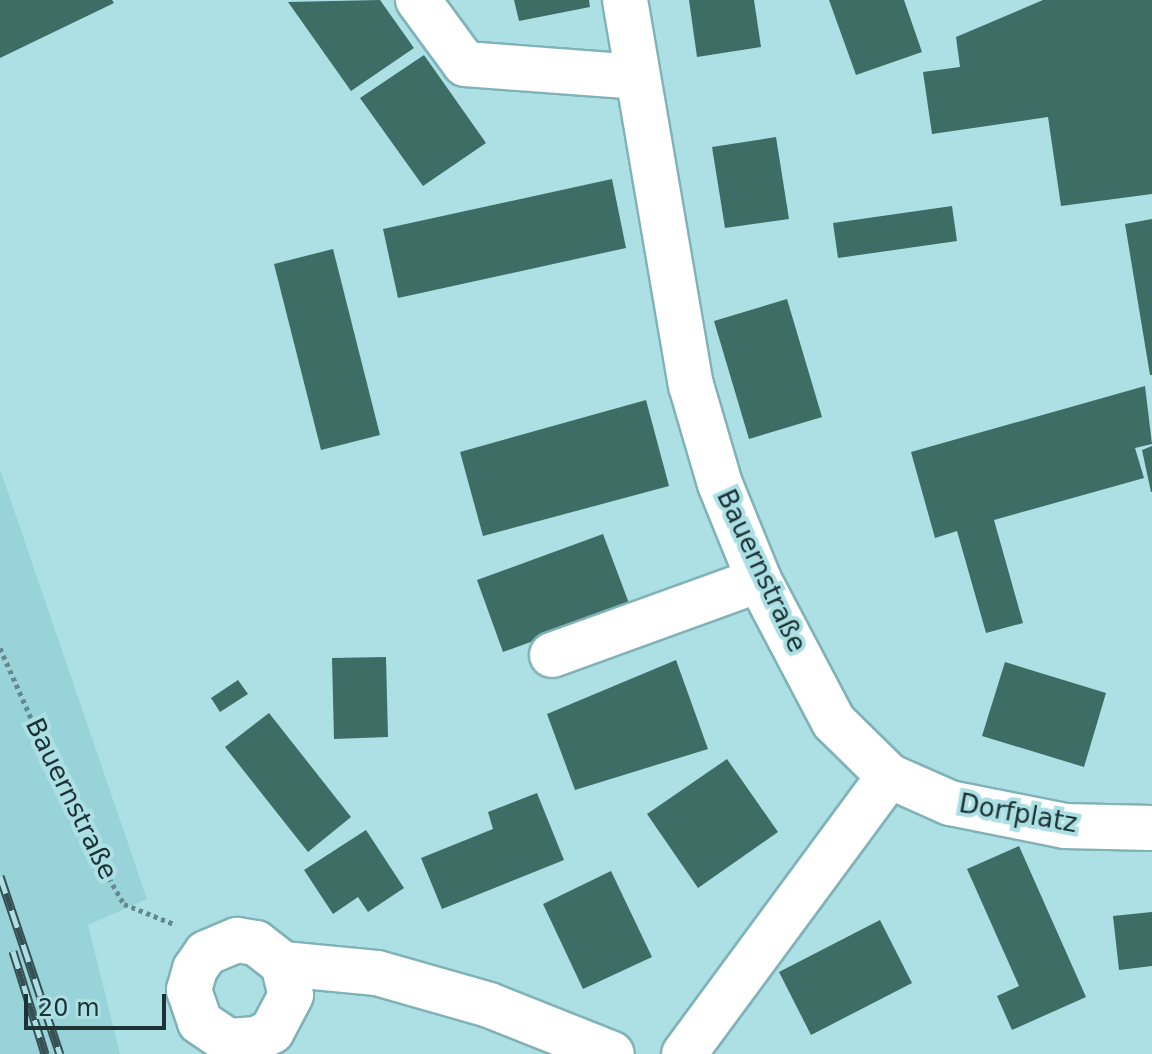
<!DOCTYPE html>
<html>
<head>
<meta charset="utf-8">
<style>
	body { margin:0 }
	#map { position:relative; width:1152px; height:1054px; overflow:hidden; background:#ace0e4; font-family:"DejaVu Sans",sans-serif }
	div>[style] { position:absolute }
	.built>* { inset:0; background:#97d3d9 }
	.building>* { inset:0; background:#3e6d66 }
	.path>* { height:5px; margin-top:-2.5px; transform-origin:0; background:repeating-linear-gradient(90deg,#64888b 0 4px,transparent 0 8px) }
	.roads { filter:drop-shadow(2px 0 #80b2b7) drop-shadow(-2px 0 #80b2b7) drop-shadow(0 2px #80b2b7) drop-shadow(0 -2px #80b2b7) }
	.minor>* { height:44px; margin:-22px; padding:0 22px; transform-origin:22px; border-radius:22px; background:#fff }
	.rail>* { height:9px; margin-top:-4.5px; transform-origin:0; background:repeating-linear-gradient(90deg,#ace0e4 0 18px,#365053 0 36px); box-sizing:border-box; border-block:2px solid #365053 }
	span { translate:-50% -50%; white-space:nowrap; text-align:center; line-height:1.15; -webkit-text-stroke:8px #ace0e4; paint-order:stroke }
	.street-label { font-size:26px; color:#1d3234 }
	.scale { position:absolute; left:24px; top:994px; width:142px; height:36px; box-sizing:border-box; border:4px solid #1d3234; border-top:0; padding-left:10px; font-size:24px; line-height:28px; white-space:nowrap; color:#1d3234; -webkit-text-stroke:6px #ace0e4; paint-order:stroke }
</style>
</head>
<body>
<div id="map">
	<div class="built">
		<i style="clip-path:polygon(0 469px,147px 899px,88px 925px,120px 1054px,0 1054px)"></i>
	</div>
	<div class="building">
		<i style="clip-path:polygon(0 0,112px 0,114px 3px,0 58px)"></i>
		<i style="clip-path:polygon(380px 0,414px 48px,351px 91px,288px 2px)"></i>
		<i style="clip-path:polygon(514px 0,589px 0,590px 7px,519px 21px)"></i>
		<i style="clip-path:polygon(689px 0,754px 0,761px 47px,697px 57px)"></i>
		<i style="clip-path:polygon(829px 0,904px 0,922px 52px,856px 75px)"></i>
		<i style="clip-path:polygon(1043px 0,1152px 0,1152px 194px,1061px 206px,1048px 117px,932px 134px,923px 72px,960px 67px,956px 37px)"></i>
		<i style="clip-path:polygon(424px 55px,486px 143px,423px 186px,360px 98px)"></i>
		<i style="clip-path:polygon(776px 137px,789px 219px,725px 228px,712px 147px)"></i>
		<i style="clip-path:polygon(612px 179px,626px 248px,398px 298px,383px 229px)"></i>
		<i style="clip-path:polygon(952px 206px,957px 241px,838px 258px,833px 223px)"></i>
		<i style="clip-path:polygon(1152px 219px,1152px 375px,1150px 375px,1125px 224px)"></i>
		<i style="clip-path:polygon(333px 249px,380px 435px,321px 450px,274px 264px)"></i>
		<i style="clip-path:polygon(787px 299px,822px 417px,749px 439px,714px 321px)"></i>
		<i style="clip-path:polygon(1145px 386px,1152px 444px,1135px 448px,1144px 478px,994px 520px,1023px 623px,986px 633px,957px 531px,935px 538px,911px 452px)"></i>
		<i style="clip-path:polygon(646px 400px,669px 486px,483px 536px,460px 452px)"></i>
		<i style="clip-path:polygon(1152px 446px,1152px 492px,1151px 492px,1142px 450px)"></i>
		<i style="clip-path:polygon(603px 534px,630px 606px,503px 652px,477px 580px)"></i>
		<i style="clip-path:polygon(386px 657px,388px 737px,334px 739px,332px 658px)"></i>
		<i style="clip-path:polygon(676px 660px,708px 749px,575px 790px,547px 714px)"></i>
		<i style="clip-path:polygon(1005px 662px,1106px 693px,1084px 767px,982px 736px)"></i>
		<i style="clip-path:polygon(238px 680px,248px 694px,220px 712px,211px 698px)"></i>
		<i style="clip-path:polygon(269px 713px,351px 817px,308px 852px,225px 747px)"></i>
		<i style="clip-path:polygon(727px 759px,778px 832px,698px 888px,647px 814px)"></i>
		<i style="clip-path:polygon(537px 793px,564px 860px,442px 909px,421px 858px,493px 829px,488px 812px)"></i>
		<i style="clip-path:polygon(366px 830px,404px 888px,368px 912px,358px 897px,333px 914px,304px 870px)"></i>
		<i style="clip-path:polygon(1019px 846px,1086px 997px,1012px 1030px,997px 996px,1019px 986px,967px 869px)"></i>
		<i style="clip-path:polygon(611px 871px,652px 957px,583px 989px,543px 904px)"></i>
		<i style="clip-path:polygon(1152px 912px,1152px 966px,1119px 970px,1113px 916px)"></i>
		<i style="clip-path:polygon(880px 920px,912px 983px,811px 1035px,779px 972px)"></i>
	</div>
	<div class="path">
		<i style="left:0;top:648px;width:190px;rotate:66.1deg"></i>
		<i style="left:77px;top:822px;width:95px;rotate:60.2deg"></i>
		<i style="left:124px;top:904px;width:54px;rotate:21.8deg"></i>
	</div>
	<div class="roads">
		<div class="minor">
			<i style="left:418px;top:0;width:79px;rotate:53.7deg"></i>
			<i style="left:465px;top:64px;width:172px;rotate:4.3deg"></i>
			<i style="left:625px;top:0;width:391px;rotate:80.3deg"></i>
			<i style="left:691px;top:385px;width:103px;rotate:73.7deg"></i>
			<i style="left:720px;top:484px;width:104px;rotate:67.9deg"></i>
			<i style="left:759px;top:580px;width:161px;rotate:62.2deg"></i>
			<i style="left:834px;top:722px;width:77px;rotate:44.5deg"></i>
			<i style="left:889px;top:776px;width:67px;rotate:23.9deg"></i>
			<i style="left:950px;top:803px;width:117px;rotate:11.3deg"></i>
			<i style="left:1065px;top:826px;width:87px;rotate:1.3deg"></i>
			<i style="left:552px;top:655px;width:220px;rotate:-19.9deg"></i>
			<i style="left:283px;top:964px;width:32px;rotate:76deg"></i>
			<i style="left:291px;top:995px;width:41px;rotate:117.8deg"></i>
			<i style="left:272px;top:1031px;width:17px;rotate:152deg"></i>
			<i style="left:257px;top:1039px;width:29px;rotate:176deg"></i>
			<i style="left:228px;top:1041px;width:34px;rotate:-146deg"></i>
			<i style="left:200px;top:1022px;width:34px;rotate:-109deg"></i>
			<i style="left:189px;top:990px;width:22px;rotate:-74deg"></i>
			<i style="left:195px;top:969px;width:19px;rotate:-55deg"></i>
			<i style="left:206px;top:953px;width:34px;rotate:-23deg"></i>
			<i style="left:237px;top:940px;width:19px;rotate:9deg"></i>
			<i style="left:256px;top:943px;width:34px;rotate:38deg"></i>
			<i style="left:283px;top:964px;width:94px;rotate:5.5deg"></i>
			<i style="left:377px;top:973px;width:116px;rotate:15.9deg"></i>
			<i style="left:489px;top:1005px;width:132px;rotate:21.7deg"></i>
			<i style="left:684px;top:1054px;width:345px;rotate:-53.6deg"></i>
		</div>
	</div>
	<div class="rail">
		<i style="left:0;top:876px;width:188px;rotate:71.4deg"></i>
		<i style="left:13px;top:951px;width:108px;rotate:72.7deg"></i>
	</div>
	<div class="street-label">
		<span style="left:761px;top:571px;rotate:65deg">Bauernstraße</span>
		<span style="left:71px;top:799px;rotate:64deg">Bauernstraße</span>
		<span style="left:1018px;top:814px;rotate:10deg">Dorfplatz</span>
	</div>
	<div class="scale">20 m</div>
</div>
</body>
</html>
